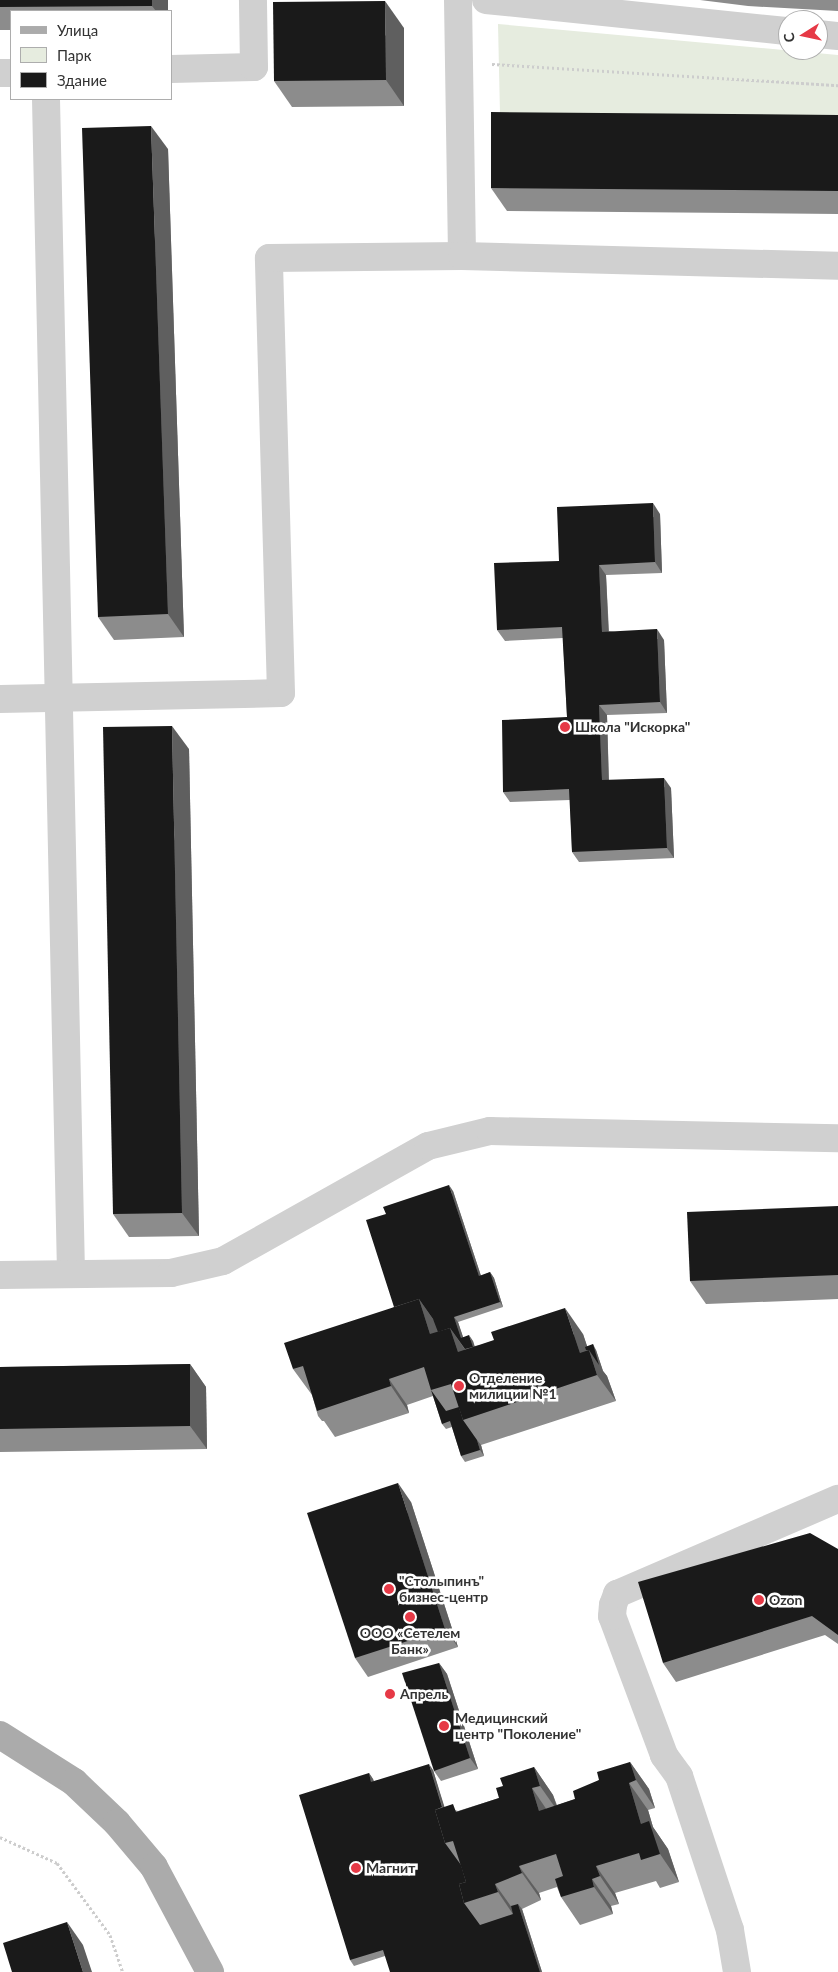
<!DOCTYPE html>
<html>
<head>
<meta charset="utf-8">
<style>
	body { margin:0 }
	#map { position:relative; width:838px; height:1972px; overflow:hidden; background:#fff; font-family:Lato,sans-serif }
	div>[style] { position:absolute }
	.green>* { inset:0; background:#e6ecdf }
	.path>* { height:3px; margin-top:-1.5px; transform-origin:0; background:repeating-linear-gradient(90deg,#cdcdcd 0 2.5px,transparent 0 5px) }
	.minor>* { height:28px; margin:-14px; padding:0 14px; transform-origin:14px; border-radius:14px; background:#d0d0d0 }
	.major>* { height:28px; margin:-14px; padding:0 14px; transform-origin:14px; border-radius:14px; background:#ababab }
	.wall>* { inset:0; background:#8c8c8c }
	.shaded-wall>* { inset:0; background:#5f5f5f }
	.building>* { inset:0; background:#1a1a1a }
	.dots>* { width:14px; height:14px; translate:-50% -50%; box-sizing:border-box; border:2px solid #fff; border-radius:50% }
	span { translate:-50% -50%; white-space:nowrap; text-align:center; line-height:1.15; -webkit-text-stroke:5px #fff; paint-order:stroke }
	.poi-label { font-size:14px; color:#333; font-weight:700 }
	.left { translate:0 -50%; text-align:left }
	.legend { position:absolute; left:10px; top:10px; width:162px; height:90px; box-sizing:border-box; background:#fff; border:1px solid #adadad; margin:0; padding:6px 9px; list-style:none; font-size:15px; color:#333 }
	.legend li { display:flex; align-items:center; gap:10px; height:25px }
	.legend b { width:25px; border:1px solid #adadad }
	.north { position:absolute; left:778px; top:10px; width:50px; height:50px; box-sizing:border-box; background:#fff; border:1px solid #adadad; border-radius:50%; rotate:260deg; font-size:14px; font-weight:700; line-height:20px; text-align:center; color:#333 }
	.north::after { content:''; display:block; margin:auto; width:18px; height:22px; background:#e63946; clip-path:polygon(50% 0,100% 100%,50% 72%,0 100%) }
</style>
</head>
<body>
<div id="map">
	<div class="green">
		<i style="clip-path:polygon(498px 24px,838px 55px,838px 124px,500px 114px)"></i>
	</div>
	<div class="path">
		<i style="left:492px;top:64px;width:347px;rotate:3.5deg"></i>
		<i style="left:0;top:1837px;width:63px;rotate:24.5deg"></i>
		<i style="left:57px;top:1863px;width:89px;rotate:53.6deg"></i>
		<i style="left:110px;top:1935px;width:39px;rotate:71deg"></i>
	</div>
	<div class="minor">
		<i style="left:458px;top:0;width:256px;rotate:89.1deg"></i>
		<i style="left:486px;top:0;width:304px;rotate:5.9deg"></i>
		<i style="left:818px;top:34px;width:20px;rotate:6deg"></i>
		<i style="left:171px;top:69px;width:83px;rotate:-1.4deg"></i>
		<i style="left:254px;top:67px;width:67px;rotate:-90.9deg"></i>
		<i style="left:0;top:73px;width:11px"></i>
		<i style="left:46px;top:99px;width:1175px;rotate:88.78deg"></i>
		<i style="left:0;top:699px;width:281px;rotate:-1.2deg"></i>
		<i style="left:281px;top:693px;width:435px;rotate:-91.6deg"></i>
		<i style="left:269px;top:258px;width:193px;rotate:-0.6deg"></i>
		<i style="left:462px;top:256px;width:376px;rotate:1.5deg"></i>
		<i style="left:0;top:1275px;width:171px;rotate:-0.7deg"></i>
		<i style="left:171px;top:1273px;width:53px;rotate:-13deg"></i>
		<i style="left:223px;top:1261px;width:235px;rotate:-29.3deg"></i>
		<i style="left:428px;top:1146px;width:64px;rotate:-13.6deg"></i>
		<i style="left:490px;top:1131px;width:348px;rotate:1.2deg"></i>
		<i style="left:737px;top:1972px;width:43px;rotate:-99.5deg"></i>
		<i style="left:730px;top:1930px;width:162px;rotate:-108.3deg"></i>
		<i style="left:679px;top:1776px;width:26px;rotate:-126deg"></i>
		<i style="left:664px;top:1755px;width:148px;rotate:-110.5deg"></i>
		<i style="left:612px;top:1616px;width:11px;rotate:-85deg"></i>
		<i style="left:613px;top:1605px;width:12px;rotate:-70deg"></i>
		<i style="left:617px;top:1594px;width:241px;rotate:-23.3deg"></i>
	</div>
	<div class="major">
		<i style="left:0;top:1735px;width:88px;rotate:32.4deg"></i>
		<i style="left:74px;top:1782px;width:59px;rotate:43.6deg"></i>
		<i style="left:117px;top:1823px;width:57px;rotate:49.9deg"></i>
		<i style="left:154px;top:1867px;width:119px;rotate:61.9deg"></i>
	</div>
	<div class="wall">
		<i style="clip-path:polygon(0 0,168px 0,168px 11px,11px 11px,11px 30px,0 30px)"></i>
		<i style="clip-path:polygon(700px 0,838px 0,838px 11px,748px 6px)"></i>
		<i style="clip-path:polygon(404px 28px,404px 106px,292px 107px,274px 81px)"></i>
		<i style="clip-path:polygon(838px 115px,838px 214px,507px 211px,491px 188px)"></i>
		<i style="clip-path:polygon(168px 149px,184px 637px,114px 640px,98px 617px)"></i>
		<i style="clip-path:polygon(660px 514px,662px 573px,606px 575px,609px 631px,664px 640px,667px 713px,607px 715px,609px 780px,671px 788px,674px 858px,579px 862px,572px 852px,570px 800px,510px 802px,503px 792px,567px 717px,563px 638px,505px 641px,497px 630px,559px 561px)"></i>
		<i style="clip-path:polygon(189px 749px,199px 1236px,129px 1237px,113px 1214px)"></i>
		<i style="clip-path:polygon(453px 1191px,481px 1276px,490px 1272px,494px 1278px,503px 1307px,458px 1322px,463px 1337px,473px 1341px,474px 1346px,583px 1334px,587px 1346px,596px 1350px,603px 1371px,607px 1376px,616px 1401px,481px 1445px,484px 1456px,465px 1462px,461px 1456px,452px 1427px,446px 1429px,442px 1424px,433px 1396px,407px 1405px,409px 1413px,335px 1437px,324px 1421px,322px 1421px,318px 1416px,312px 1395px,293px 1369px,394px 1307px)"></i>
		<i style="clip-path:polygon(838px 1206px,838px 1299px,706px 1304px,690px 1281px)"></i>
		<i style="clip-path:polygon(190px 1364px,206px 1387px,207px 1449px,0 1452px,0 1367px)"></i>
		<i style="clip-path:polygon(411px 1502px,458px 1647px,368px 1677px,355px 1658px)"></i>
		<i style="clip-path:polygon(838px 1549px,838px 1644px,825px 1635px,676px 1682px,663px 1663px)"></i>
		<i style="clip-path:polygon(439px 1663px,447px 1674px,478px 1769px,441px 1781px,434px 1771px)"></i>
		<i style="clip-path:polygon(630px 1762px,649px 1789px,655px 1808px,648px 1810px,653px 1827px,668px 1849px,679px 1882px,660px 1888px,656px 1881px,615px 1893px,619px 1904px,611px 1906px,613px 1914px,580px 1925px,561px 1897px,557px 1887px,539px 1893px,541px 1900px,522px 1909px,542px 1972px,385px 1956px,354px 1966px,350px 1960px,369px 1773px,373px 1779px,374px 1781px,433px 1770px,444px 1807px,458px 1811px,499px 1798px,503px 1786px,534px 1767px,553px 1795px,557px 1805px,575px 1799px,599px 1780px)"></i>
	</div>
	<div class="shaded-wall">
		<i style="clip-path:polygon(152px 0,168px 0,168px 11px,156px 11px,152px 6px)"></i>
		<i style="clip-path:polygon(385px 1px,404px 28px,404px 106px,386px 80px)"></i>
		<i style="clip-path:polygon(151px 126px,168px 149px,184px 637px,168px 614px)"></i>
		<i style="clip-path:polygon(653px 503px,660px 514px,662px 573px,655px 562px)"></i>
		<i style="clip-path:polygon(599px 565px,606px 575px,609px 642px,602px 632px)"></i>
		<i style="clip-path:polygon(657px 629px,664px 640px,667px 713px,660px 702px)"></i>
		<i style="clip-path:polygon(599px 705px,607px 715px,609px 791px,602px 780px)"></i>
		<i style="clip-path:polygon(172px 726px,189px 749px,199px 1236px,182px 1213px)"></i>
		<i style="clip-path:polygon(664px 778px,671px 788px,674px 858px,667px 848px)"></i>
		<i style="clip-path:polygon(449px 1185px,453px 1191px,483px 1282px,479px 1276px)"></i>
		<i style="clip-path:polygon(490px 1272px,494px 1278px,503px 1307px,500px 1302px)"></i>
		<i style="clip-path:polygon(419px 1299px,437px 1325px,445px 1355px,430px 1334px)"></i>
		<i style="clip-path:polygon(565px 1308px,583px 1334px,596px 1373px,580px 1353px)"></i>
		<i style="clip-path:polygon(454px 1317px,458px 1322px,465px 1343px,461px 1338px)"></i>
		<i style="clip-path:polygon(450px 1328px,468px 1354px,458px 1352px)"></i>
		<i style="clip-path:polygon(469px 1335px,473px 1341px,484px 1375px,480px 1369px)"></i>
		<i style="clip-path:polygon(593px 1344px,596px 1350px,603px 1371px,607px 1376px,616px 1401px,597px 1375px,589px 1350px)"></i>
		<i style="clip-path:polygon(190px 1364px,206px 1387px,207px 1449px,190px 1426px)"></i>
		<i style="clip-path:polygon(389px 1379px,407px 1405px,409px 1413px,391px 1386px)"></i>
		<i style="clip-path:polygon(477px 1440px,481px 1445px,484px 1456px,480px 1450px)"></i>
		<i style="clip-path:polygon(398px 1483px,411px 1502px,458px 1647px,445px 1629px)"></i>
		<i style="clip-path:polygon(439px 1663px,447px 1674px,478px 1769px,470px 1758px)"></i>
		<i style="clip-path:polygon(630px 1762px,649px 1789px,655px 1808px,636px 1780px)"></i>
		<i style="clip-path:polygon(429px 1764px,433px 1770px,456px 1844px,453px 1841px)"></i>
		<i style="clip-path:polygon(534px 1767px,553px 1795px,559px 1813px,540px 1786px)"></i>
		<i style="clip-path:polygon(369px 1773px,373px 1779px,375px 1787px,371px 1782px)"></i>
		<i style="clip-path:polygon(629px 1783px,648px 1810px,653px 1827px,668px 1849px,679px 1882px,660px 1854px,641px 1824px)"></i>
		<i style="clip-path:polygon(532px 1788px,551px 1816px,539px 1811px)"></i>
		<i style="clip-path:polygon(519px 1866px,539px 1893px,541px 1900px,522px 1873px)"></i>
		<i style="clip-path:polygon(596px 1866px,615px 1893px,619px 1904px,600px 1876px)"></i>
		<i style="clip-path:polygon(592px 1879px,611px 1906px,613px 1914px,594px 1887px)"></i>
		<i style="clip-path:polygon(495px 1884px,515px 1912px,517px 1920px,498px 1892px)"></i>
		<i style="clip-path:polygon(518px 1904px,522px 1909px,542px 1972px,540px 1972px)"></i>
		<i style="clip-path:polygon(67px 1922px,83px 1945px,92px 1972px,83px 1972px)"></i>
	</div>
	<div class="building">
		<i style="clip-path:polygon(0 0,152px 0,152px 6px,0 7px)"></i>
		<i style="clip-path:polygon(385px 1px,386px 80px,274px 81px,273px 2px)"></i>
		<i style="clip-path:polygon(491px 112px,838px 115px,838px 191px,491px 188px)"></i>
		<i style="clip-path:polygon(151px 126px,168px 614px,98px 617px,82px 128px)"></i>
		<i style="clip-path:polygon(653px 503px,655px 562px,599px 565px,602px 632px,657px 629px,660px 702px,599px 705px,602px 780px,664px 778px,667px 848px,572px 852px,569px 789px,503px 792px,502px 720px,567px 717px,562px 627px,497px 630px,494px 563px,559px 561px,557px 507px)"></i>
		<i style="clip-path:polygon(172px 726px,182px 1213px,113px 1214px,103px 727px)"></i>
		<i style="clip-path:polygon(449px 1185px,479px 1276px,490px 1272px,500px 1302px,454px 1317px,461px 1338px,469px 1335px,473px 1347px,465px 1349px,450px 1328px,438px 1332px,433px 1319px,419px 1299px,394px 1307px,366px 1220px,386px 1214px,383px 1207px)"></i>
		<i style="clip-path:polygon(838px 1206px,838px 1275px,690px 1281px,687px 1212px)"></i>
		<i style="clip-path:polygon(419px 1299px,430px 1334px,450px 1328px,458px 1352px,494px 1340px,491px 1332px,565px 1308px,580px 1353px,589px 1350px,597px 1375px,463px 1420px,451px 1384px,431px 1390px,424px 1367px,389px 1379px,391px 1386px,317px 1411px,303px 1366px,293px 1369px,284px 1343px)"></i>
		<i style="clip-path:polygon(593px 1344px,599px 1365px,589px 1350px,586px 1350px,585px 1347px)"></i>
		<i style="clip-path:polygon(190px 1364px,190px 1426px,0 1429px,0 1367px)"></i>
		<i style="clip-path:polygon(431px 1390px,446px 1411px,459px 1407px,463px 1420px,477px 1440px,480px 1450px,461px 1456px,450px 1421px,442px 1424px)"></i>
		<i style="clip-path:polygon(398px 1483px,445px 1629px,355px 1658px,307px 1513px)"></i>
		<i style="clip-path:polygon(810px 1533px,838px 1549px,838px 1635px,812px 1616px,663px 1663px,638px 1582px)"></i>
		<i style="clip-path:polygon(439px 1663px,470px 1758px,434px 1771px,402px 1673px)"></i>
		<i style="clip-path:polygon(630px 1762px,636px 1780px,629px 1783px,641px 1824px,649px 1821px,660px 1854px,641px 1860px,639px 1853px,596px 1866px,600px 1876px,592px 1879px,594px 1887px,561px 1897px,555px 1879px,563px 1876px,556px 1854px,519px 1866px,522px 1873px,495px 1884px,498px 1892px,464px 1903px,459px 1884px,466px 1882px,453px 1841px,445px 1843px,435px 1810px,453px 1804px,456px 1812px,499px 1798px,496px 1788px,503px 1786px,500px 1778px,534px 1767px,540px 1786px,532px 1788px,539px 1811px,575px 1799px,573px 1791px,599px 1780px,597px 1772px)"></i>
		<i style="clip-path:polygon(429px 1764px,442px 1807px,435px 1810px,445px 1843px,461px 1865px,466px 1882px,459px 1884px,464px 1903px,480px 1925px,513px 1914px,511px 1906px,518px 1904px,540px 1972px,390px 1972px,383px 1950px,350px 1960px,299px 1795px,369px 1773px,371px 1782px)"></i>
		<i style="clip-path:polygon(67px 1922px,83px 1972px,12px 1972px,3px 1943px)"></i>
	</div>
	<div class="dots">
		<i style="left:565px;top:727px;background:#e63946"></i>
		<i style="left:459px;top:1386px;background:#e63946"></i>
		<i style="left:389px;top:1589px;background:#e63946"></i>
		<i style="left:759px;top:1600px;background:#e63946"></i>
		<i style="left:410px;top:1617px;background:#e63946"></i>
		<i style="left:390px;top:1694px;background:#e63946"></i>
		<i style="left:444px;top:1726px;background:#e63946"></i>
		<i style="left:356px;top:1868px;background:#e63946"></i>
	</div>
	<div class="poi-label">
		<span class="left" style="left:575px;top:727px">Школа "Искорка"</span>
		<span class="left" style="left:469px;top:1386px">Отделение<br>милиции №1</span>
		<span class="left" style="left:399px;top:1589px">"Столыпинъ"<br>бизнес-центр</span>
		<span class="left" style="left:769px;top:1600px">Ozon</span>
		<span style="left:410px;top:1641px">ООО «Сетелем<br>Банк»</span>
		<span class="left" style="left:400px;top:1694px">Апрель</span>
		<span class="left" style="left:455px;top:1726px">Медицинский<br>центр "Поколение"</span>
		<span class="left" style="left:366px;top:1868px">Магнит</span>
	</div>
	<ul class="legend">
	<li><b style="height:6px;background:#ababab"></b>Улица</li>
	<li><b style="height:14px;background:#e6ecdf"></b>Парк</li>
	<li><b style="height:14px;background:#1a1a1a"></b>Здание</li>
	</ul>
	<div class="north">С</div>
</div>
</body>
</html>
